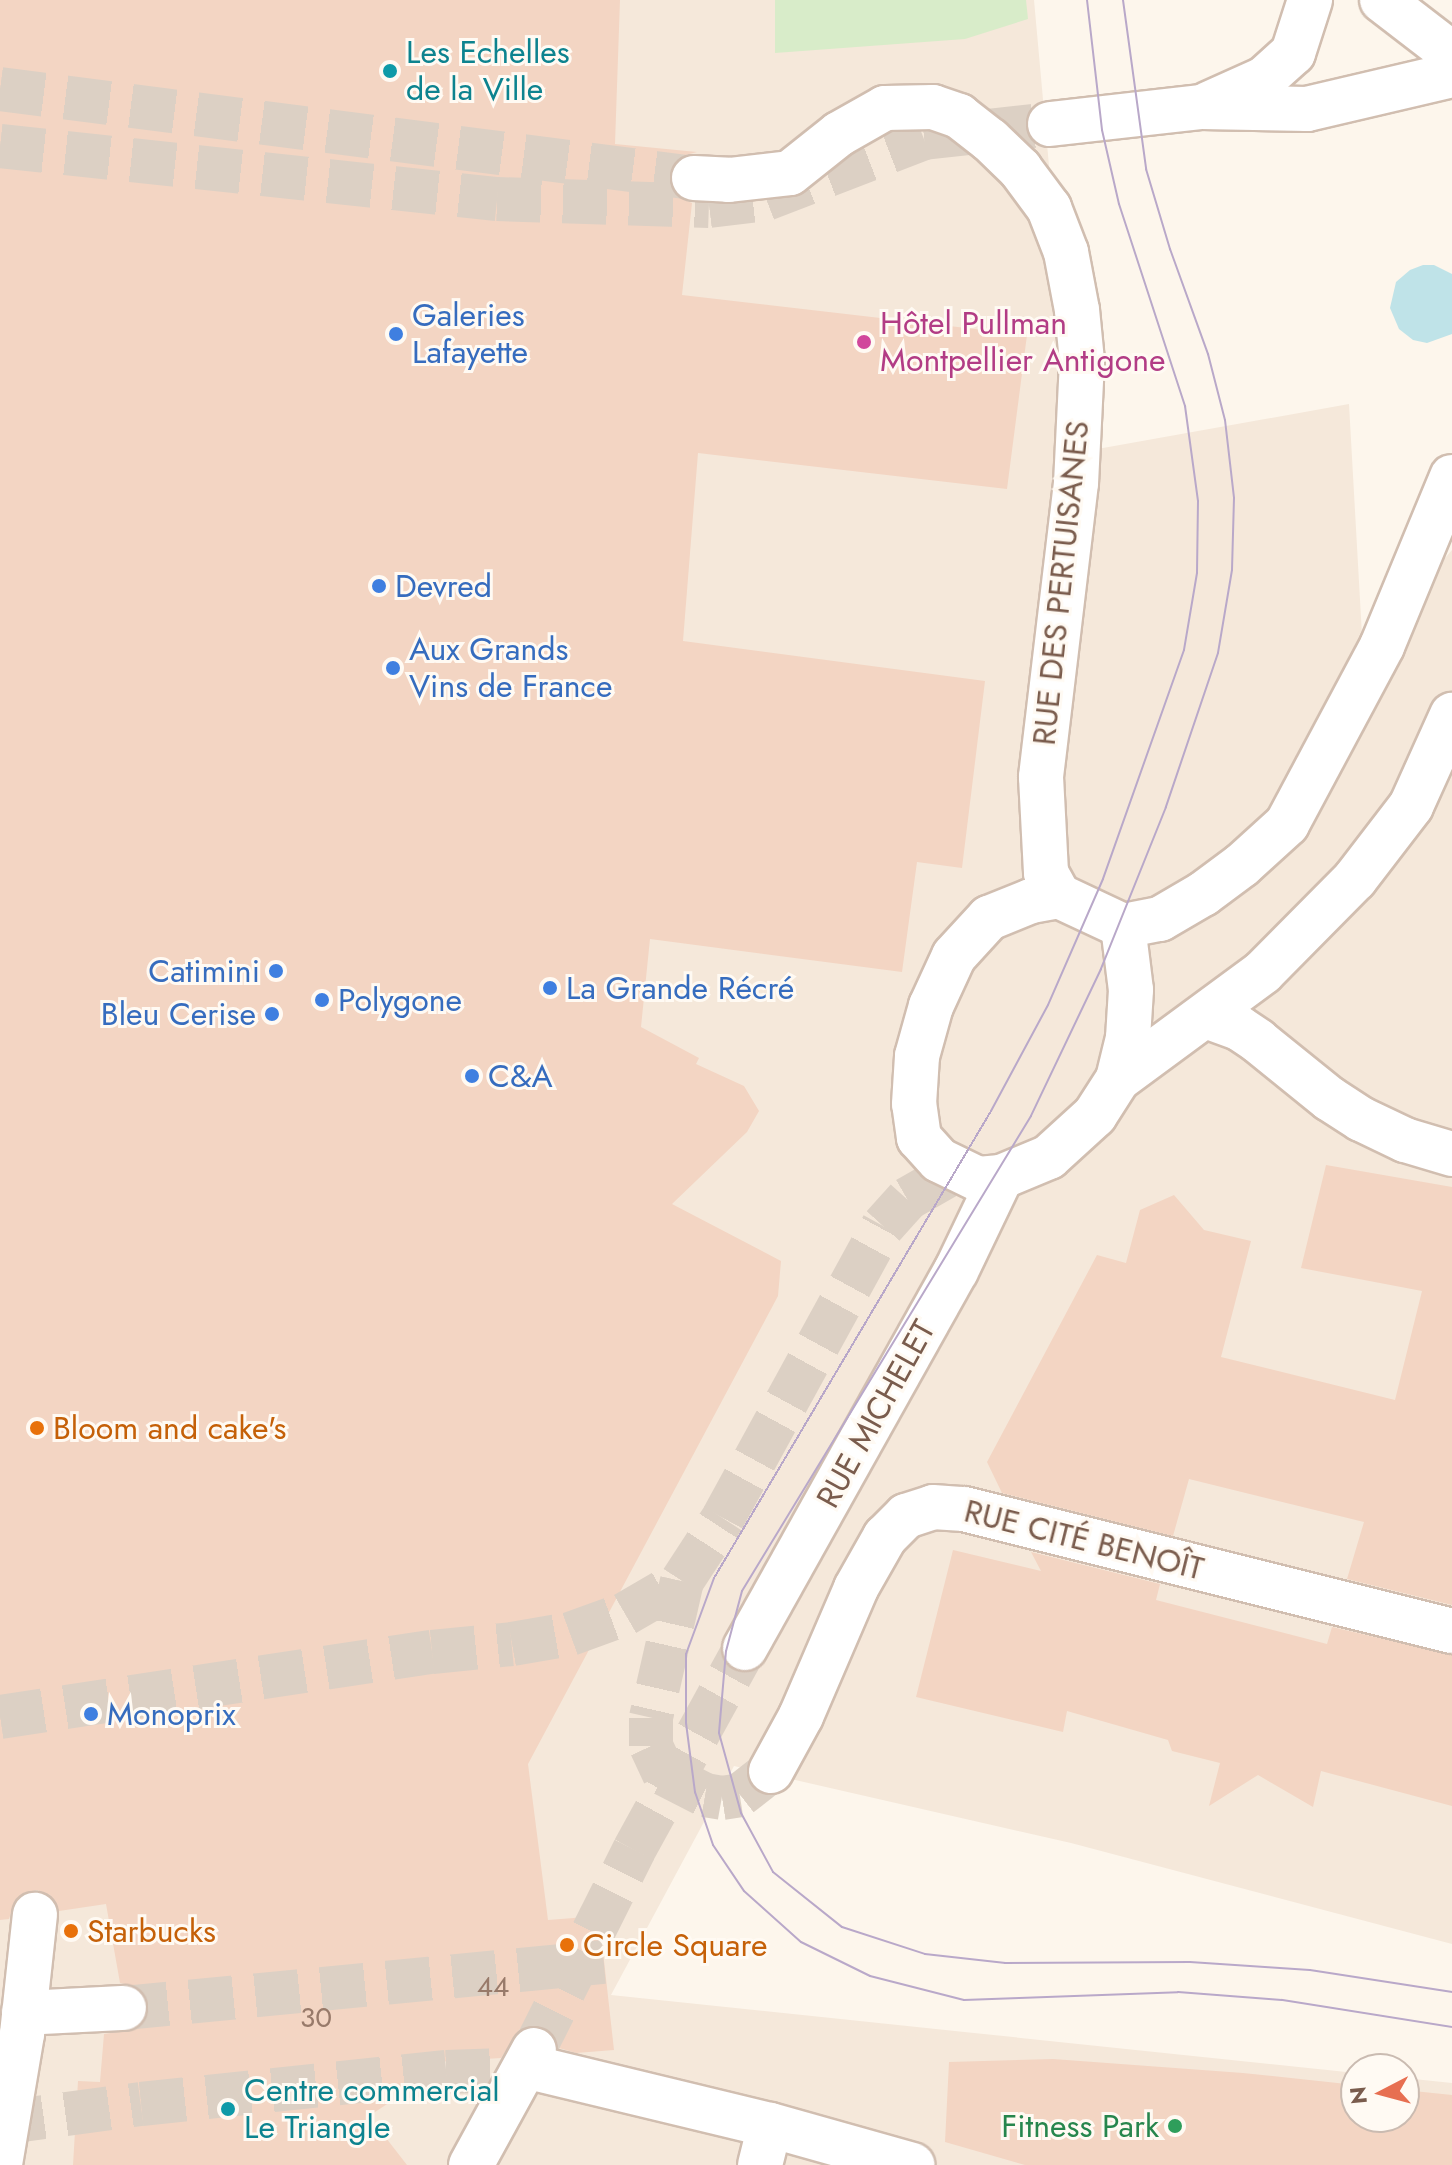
<!DOCTYPE html>
<html>
<head>
<meta charset="utf-8">
<style>
	body { margin:0 }
	#map { position:relative; width:1452px; height:2165px; overflow:hidden; background:#fdf6ec; font-family:Jost,sans-serif }
	div>[style] { position:absolute }
	.residential>* { inset:0; background:#f5e8da }
	.green>* { inset:0; background:#d8ecc9 }
	.water>* { inset:0; background:#bfe3e8 }
	.building>* { inset:0; background:#f3d5c3 }
	.pedestrian-tunnel>* { height:44px; margin-top:-22px; transform-origin:0; background:repeating-linear-gradient(90deg,#dcd0c4 0 44px,transparent 0 66px) }
	.minor-tunnel>* { height:44px; margin-top:-22px; transform-origin:0; background:repeating-linear-gradient(90deg,#dcd0c4 0 44px,transparent 0 66px) }
	.tertiary-tunnel>* { height:44px; margin-top:-22px; transform-origin:0; background:repeating-linear-gradient(90deg,#dcd0c4 0 44px,transparent 0 66px) }
	.roads { filter:drop-shadow(2px 0 #d1beb0) drop-shadow(-2px 0 #d1beb0) drop-shadow(0 2px #d1beb0) drop-shadow(0 -2px #d1beb0) }
	.pedestrian>* { height:44px; margin:-22px; padding:0 22px; transform-origin:22px; border-radius:22px; background:#fff }
	.minor>* { height:44px; margin:-22px; padding:0 22px; transform-origin:22px; border-radius:22px; background:#fff }
	.tertiary>* { height:44px; margin:-22px; padding:0 22px; transform-origin:22px; border-radius:22px; background:#fff }
	.tram>* { height:2px; margin:-1px; padding:0 1px; transform-origin:1px; border-radius:1px; background:#b9a8c9 }
	.dots>* { width:22px; height:22px; translate:-50% -50%; box-sizing:border-box; border:4px solid #fffaf3; border-radius:50% }
	span { translate:-50% -50%; white-space:nowrap; text-align:center; line-height:1.15; -webkit-text-stroke:6px #fffaf3; paint-order:stroke }
	.number-label { font-size:28px; color:#987a6a }
	.number-label span { -webkit-text-stroke-width:0 }
	.culture-label { font-size:32px; color:#0d838f }
	.left { translate:0 -50%; text-align:left }
	.shop-label { font-size:32px; color:#366cbe }
	.right { translate:-100% -50%; text-align:right }
	.hotel-label { font-size:32px; color:#b23c85 }
	.street-label { font-size:32px; color:#7a5c4d }
	.food-label { font-size:32px; color:#c56008 }
	.leisure-label { font-size:32px; color:#27864d }
	.north { position:absolute; left:1340px; top:2053px; width:80px; height:80px; box-sizing:border-box; background:#fffaf3; border:2px solid #cabbb1; border-radius:50%; rotate:264deg; font-size:22px; font-weight:700; line-height:32px; text-align:center; color:#7a5c4d }
	.north::after { content:''; display:block; margin:auto; width:28px; height:36px; background:#e76f51; clip-path:polygon(50% 0,100% 100%,50% 72%,0 100%) }
</style>
</head>
<body>
<div id="map">
	<div class="residential">
		<i style="clip-path:polygon(0 0,1034px 0,1075px 453px,1349px 404px,1363px 653px,1452px 550px,1452px 1944px,1071px 1843px,734px 1766px,611px 1995px,1356px 2073px,1356px 2117px,1404px 2117px,1404px 2078px,1452px 2083px,1452px 2165px,0 2165px)"></i>
	</div>
	<div class="green">
		<i style="clip-path:polygon(775px 0,1026px 0,1028px 19px,965px 39px,775px 53px)"></i>
	</div>
	<div class="water">
		<i style="clip-path:polygon(1423px 265px,1434px 265px,1452px 274px,1452px 334px,1427px 343px,1413px 340px,1399px 329px,1390px 308px,1396px 282px,1410px 270px)"></i>
	</div>
	<div class="building">
		<i style="clip-path:polygon(0 0,620px 0,615px 144px,697px 152px,682px 156px,674px 164px,669px 176px,672px 190px,680px 198px,692px 203px,682px 295px,1027px 335px,1007px 489px,698px 453px,683px 641px,985px 681px,962px 868px,917px 862px,902px 972px,650px 939px,641px 1027px,699px 1058px,696px 1064px,744px 1086px,759px 1111px,747px 1132px,672px 1204px,781px 1261px,778px 1296px,528px 1764px,548px 1920px,599px 1916px,614px 2050px,576px 2053px,559px 2048px,555px 2036px,547px 2029px,533px 2025px,520px 2029px,501px 2058px,406px 2064px,434px 2073px,369px 2116px,407px 2165px,73px 2165px,78px 2081px,100px 2082px,104px 2034px,137px 2029px,147px 2019px,149px 2006px,145px 1995px,136px 1986px,120px 1983px,106px 1904px,59px 1911px,50px 1895px,37px 1890px,24px 1893px,15px 1900px,9px 1919px,0 1920px)"></i>
		<i style="clip-path:polygon(1326px 1165px,1452px 1187px,1452px 1605px,1347px 1579px,1364px 1522px,1189px 1479px,1173px 1536px,1002px 1493px,987px 1462px,1097px 1255px,1126px 1263px,1140px 1210px,1174px 1195px,1204px 1230px,1251px 1241px,1221px 1357px,1395px 1400px,1422px 1291px,1301px 1268px)"></i>
		<i style="clip-path:polygon(953px 1550px,1041px 1571px,1031px 1552px,1160px 1584px,1156px 1600px,1327px 1644px,1332px 1627px,1452px 1655px,1452px 1806px,1321px 1771px,1313px 1807px,1258px 1775px,1209px 1806px,1220px 1763px,1172px 1751px,1168px 1740px,1067px 1711px,1063px 1732px,916px 1697px)"></i>
		<i style="clip-path:polygon(1053px 2059px,1243px 2073px,1356px 2085px,1356px 2117px,1404px 2117px,1404px 2090px,1452px 2095px,1452px 2165px,1025px 2165px,945px 2142px,949px 2062px)"></i>
	</div>
	<div class="pedestrian-tunnel">
		<i style="left:124px;top:2008px;width:482px;rotate:-5.5deg"></i>
	</div>
	<div class="minor-tunnel">
		<i style="left:682px;top:1581px;width:140px;rotate:102.8deg"></i>
		<i style="left:651px;top:1718px;width:28px;rotate:90deg"></i>
		<i style="left:651px;top:1746px;width:31px;rotate:65deg"></i>
		<i style="left:664px;top:1774px;width:46px;rotate:27.1deg"></i>
		<i style="left:705px;top:1795px;width:17px;rotate:10deg"></i>
		<i style="left:722px;top:1798px;width:18px;rotate:-9deg"></i>
		<i style="left:740px;top:1795px;width:39px;rotate:-38deg"></i>
		<i style="left:534px;top:2050px;width:224px;rotate:-63.4deg"></i>
		<i style="left:634px;top:1850px;width:230px;rotate:-61.2deg"></i>
		<i style="left:0;top:2123px;width:142px;rotate:-7.7deg"></i>
		<i style="left:141px;top:2104px;width:307px;rotate:-6deg"></i>
		<i style="left:446px;top:2072px;width:92px;rotate:-1.9deg"></i>
	</div>
	<div class="tertiary-tunnel">
		<i style="left:0;top:89px;width:700px;rotate:7.31deg"></i>
		<i style="left:0;top:146px;width:500px;rotate:6.1deg"></i>
		<i style="left:497px;top:199px;width:212px;rotate:1.9deg"></i>
		<i style="left:709px;top:206px;width:57px;rotate:-7deg"></i>
		<i style="left:766px;top:199px;width:169px;rotate:-21.1deg"></i>
		<i style="left:924px;top:138px;width:127px;rotate:-6.3deg"></i>
		<i style="left:0;top:1717px;width:437px;rotate:-8.6deg"></i>
		<i style="left:432px;top:1652px;width:80px;rotate:-5.7deg"></i>
		<i style="left:512px;top:1644px;width:59px;rotate:-9.8deg"></i>
		<i style="left:570px;top:1634px;width:59px;rotate:-20deg"></i>
		<i style="left:625px;top:1614px;width:66px;rotate:-30.1deg"></i>
		<i style="left:682px;top:1581px;width:75px;rotate:-56.9deg"></i>
		<i style="left:723px;top:1518px;width:333px;rotate:-61.3deg"></i>
		<i style="left:883px;top:1226px;width:36px;rotate:-48deg"></i>
		<i style="left:907px;top:1199px;width:56px;rotate:-29.7deg"></i>
	</div>
	<div class="roads">
		<div class="pedestrian">
			<i style="left:24px;top:2013px;width:100px;rotate:-2.9deg"></i>
			<i style="left:770px;top:2125px;width:148px;rotate:15.7deg"></i>
			<i style="left:0;top:2164px;width:132px;rotate:-80.4deg"></i>
			<i style="left:22px;top:2034px;width:120px;rotate:-83.8deg"></i>
		</div>
		<div class="minor">
			<i style="left:1206px;top:1016px;width:35px;rotate:20deg"></i>
			<i style="left:1239px;top:1028px;width:23px;rotate:34deg"></i>
			<i style="left:1258px;top:1041px;width:92px;rotate:38.9deg"></i>
			<i style="left:1330px;top:1099px;width:37px;rotate:33deg"></i>
			<i style="left:1361px;top:1119px;width:49px;rotate:25.5deg"></i>
			<i style="left:1405px;top:1140px;width:49px;rotate:16.6deg"></i>
			<i style="left:745px;top:1648px;width:432px;rotate:-60.8deg"></i>
			<i style="left:956px;top:1271px;width:104px;rotate:-64.4deg"></i>
			<i style="left:771px;top:1771px;width:63px;rotate:-61.4deg"></i>
			<i style="left:801px;top:1716px;width:139px;rotate:-66.7deg"></i>
			<i style="left:856px;top:1588px;width:59px;rotate:-60.4deg"></i>
			<i style="left:885px;top:1537px;width:30px;rotate:-45deg"></i>
			<i style="left:906px;top:1516px;width:28px;rotate:-18deg"></i>
			<i style="left:933px;top:1507px;width:31px;rotate:4deg"></i>
			<i style="left:964px;top:1509px;width:503px;rotate:14.04deg"></i>
			<i style="left:538px;top:2069px;width:239px;rotate:13.6deg"></i>
			<i style="left:770px;top:2125px;width:41px;rotate:104deg"></i>
			<i style="left:471px;top:2165px;width:131px;rotate:-61.3deg"></i>
		</div>
		<div class="tertiary">
			<i style="left:1382px;top:0;width:88px;rotate:37.6deg"></i>
			<i style="left:1208px;top:104px;width:61px;rotate:-24.1deg"></i>
			<i style="left:1264px;top:79px;width:39px;rotate:-42deg"></i>
			<i style="left:1293px;top:53px;width:56px;rotate:-72.2deg"></i>
			<i style="left:1050px;top:124px;width:153px;rotate:-6.4deg"></i>
			<i style="left:1202px;top:107px;width:105px;rotate:1.1deg"></i>
			<i style="left:1307px;top:109px;width:149px;rotate:-13.2deg"></i>
			<i style="left:694px;top:178px;width:35px;rotate:3deg"></i>
			<i style="left:729px;top:180px;width:61px;rotate:-6.5deg"></i>
			<i style="left:790px;top:173px;width:63px;rotate:-38.5deg"></i>
			<i style="left:839px;top:134px;width:53px;rotate:-29.5deg"></i>
			<i style="left:885px;top:108px;width:48px;rotate:-1.2deg"></i>
			<i style="left:933px;top:107px;width:28px;rotate:19deg"></i>
			<i style="left:959px;top:116px;width:39px;rotate:38deg"></i>
			<i style="left:990px;top:140px;width:42px;rotate:44deg"></i>
			<i style="left:1020px;top:169px;width:49px;rotate:53.4deg"></i>
			<i style="left:1049px;top:208px;width:47px;rotate:68.9deg"></i>
			<i style="left:1066px;top:252px;width:59px;rotate:79.3deg"></i>
			<i style="left:1077px;top:310px;width:51px;rotate:84.4deg"></i>
			<i style="left:1082px;top:361px;width:122px;rotate:92.8deg"></i>
			<i style="left:1076px;top:483px;width:296px;rotate:96.8deg"></i>
			<i style="left:1041px;top:777px;width:96px;rotate:87deg"></i>
			<i style="left:1046px;top:873px;width:26px;rotate:61deg"></i>
			<i style="left:1059px;top:896px;width:71px;rotate:25.1deg"></i>
			<i style="left:1123px;top:926px;width:64px;rotate:82.9deg"></i>
			<i style="left:1131px;top:990px;width:48px;rotate:93.6deg"></i>
			<i style="left:1128px;top:1038px;width:42px;rotate:103.7deg"></i>
			<i style="left:1118px;top:1079px;width:43px;rotate:122.6deg"></i>
			<i style="left:1095px;top:1115px;width:62px;rotate:137.6deg"></i>
			<i style="left:1049px;top:1157px;width:52px;rotate:157.4deg"></i>
			<i style="left:1001px;top:1177px;width:23px;rotate:175deg"></i>
			<i style="left:978px;top:1179px;width:43px;rotate:-154deg"></i>
			<i style="left:939px;top:1160px;width:30px;rotate:-132deg"></i>
			<i style="left:919px;top:1138px;width:34px;rotate:-98deg"></i>
			<i style="left:914px;top:1104px;width:48px;rotate:-86.4deg"></i>
			<i style="left:917px;top:1056px;width:52px;rotate:-74.4deg"></i>
			<i style="left:931px;top:1006px;width:55px;rotate:-65.3deg"></i>
			<i style="left:954px;top:956px;width:52px;rotate:-47.4deg"></i>
			<i style="left:989px;top:918px;width:45px;rotate:-22deg"></i>
			<i style="left:1031px;top:901px;width:28px;rotate:-10deg"></i>
			<i style="left:1123px;top:926px;width:38px;rotate:-11deg"></i>
			<i style="left:1160px;top:919px;width:50px;rotate:-30.2deg"></i>
			<i style="left:1203px;top:894px;width:49px;rotate:-36.6deg"></i>
			<i style="left:1242px;top:865px;width:61px;rotate:-42.3deg"></i>
			<i style="left:1287px;top:824px;width:202px;rotate:-61.9deg"></i>
			<i style="left:1382px;top:646px;width:183px;rotate:-67.5deg"></i>
			<i style="left:1118px;top:1079px;width:180px;rotate:-36.4deg"></i>
			<i style="left:1263px;top:972px;width:131px;rotate:-45.3deg"></i>
			<i style="left:1355px;top:879px;width:92px;rotate:-52.5deg"></i>
			<i style="left:1411px;top:806px;width:100px;rotate:-65.7deg"></i>
		</div>
	</div>
	<div class="tram">
		<i style="left:1087px;top:0;width:131px;rotate:83.4deg"></i>
		<i style="left:1102px;top:130px;width:76px;rotate:77.1deg"></i>
		<i style="left:1119px;top:204px;width:213px;rotate:71.9deg"></i>
		<i style="left:1185px;top:406px;width:96px;rotate:82.2deg"></i>
		<i style="left:1198px;top:501px;width:72px;rotate:90.8deg"></i>
		<i style="left:1197px;top:573px;width:78px;rotate:99.6deg"></i>
		<i style="left:1184px;top:650px;width:243px;rotate:109.5deg"></i>
		<i style="left:1103px;top:879px;width:137px;rotate:113.6deg"></i>
		<i style="left:1048px;top:1005px;width:120px;rotate:118.3deg"></i>
		<i style="left:991px;top:1111px;width:543px;rotate:120.67deg"></i>
		<i style="left:714px;top:1578px;width:81px;rotate:110.2deg"></i>
		<i style="left:686px;top:1654px;width:69px;rotate:90deg"></i>
		<i style="left:686px;top:1723px;width:70px;rotate:82.6deg"></i>
		<i style="left:695px;top:1792px;width:56px;rotate:71.2deg"></i>
		<i style="left:713px;top:1845px;width:55px;rotate:56deg"></i>
		<i style="left:744px;top:1891px;width:76px;rotate:41.8deg"></i>
		<i style="left:801px;top:1942px;width:77px;rotate:26.2deg"></i>
		<i style="left:870px;top:1976px;width:97px;rotate:14.3deg"></i>
		<i style="left:964px;top:2000px;width:214px;rotate:-2.1deg"></i>
		<i style="left:1178px;top:1992px;width:104px;rotate:4.4deg"></i>
		<i style="left:1282px;top:2000px;width:172px;rotate:9deg"></i>
		<i style="left:1123px;top:0;width:171px;rotate:82.2deg"></i>
		<i style="left:1146px;top:169px;width:84px;rotate:73.3deg"></i>
		<i style="left:1170px;top:249px;width:112px;rotate:70.1deg"></i>
		<i style="left:1208px;top:354px;width:68px;rotate:75.6deg"></i>
		<i style="left:1225px;top:420px;width:79px;rotate:83.4deg"></i>
		<i style="left:1234px;top:498px;width:72px;rotate:91.6deg"></i>
		<i style="left:1232px;top:570px;width:84px;rotate:99.6deg"></i>
		<i style="left:1218px;top:653px;width:163px;rotate:108.7deg"></i>
		<i style="left:1166px;top:807px;width:175px;rotate:111.9deg"></i>
		<i style="left:1101px;top:969px;width:163px;rotate:115.5deg"></i>
		<i style="left:1031px;top:1116px;width:556px;rotate:121.32deg"></i>
		<i style="left:742px;top:1591px;width:62px;rotate:104.9deg"></i>
		<i style="left:726px;top:1651px;width:82px;rotate:94.9deg"></i>
		<i style="left:719px;top:1733px;width:83px;rotate:74.6deg"></i>
		<i style="left:741px;top:1813px;width:67px;rotate:61.5deg"></i>
		<i style="left:773px;top:1872px;width:88px;rotate:38.6deg"></i>
		<i style="left:842px;top:1927px;width:87px;rotate:18deg"></i>
		<i style="left:925px;top:1954px;width:81px;rotate:6.4deg"></i>
		<i style="left:1005px;top:1963px;width:185px;rotate:-0.3deg"></i>
		<i style="left:1190px;top:1962px;width:120px;rotate:3.8deg"></i>
		<i style="left:1310px;top:1970px;width:144px;rotate:8.8deg"></i>
	</div>
	<div class="dots">
		<i style="left:390px;top:71px;background:#0f9aa8"></i>
		<i style="left:396px;top:334px;background:#3f7fe0"></i>
		<i style="left:864px;top:342px;background:#d1479c"></i>
		<i style="left:379px;top:586px;background:#3f7fe0"></i>
		<i style="left:393px;top:668px;background:#3f7fe0"></i>
		<i style="left:276px;top:971px;background:#3f7fe0"></i>
		<i style="left:550px;top:988px;background:#3f7fe0"></i>
		<i style="left:322px;top:1000px;background:#3f7fe0"></i>
		<i style="left:272px;top:1014px;background:#3f7fe0"></i>
		<i style="left:472px;top:1076px;background:#3f7fe0"></i>
		<i style="left:37px;top:1428px;background:#e8710a"></i>
		<i style="left:91px;top:1714px;background:#3f7fe0"></i>
		<i style="left:71px;top:1931px;background:#e8710a"></i>
		<i style="left:567px;top:1945px;background:#e8710a"></i>
		<i style="left:228px;top:2109px;background:#0f9aa8"></i>
		<i style="left:1175px;top:2126px;background:#2e9e5b"></i>
	</div>
	<div class="number-label">
		<span style="left:493px;top:1987px">44</span>
		<span style="left:316px;top:2018px">30</span>
	</div>
	<div class="culture-label">
		<span class="left" style="left:406px;top:71px">Les Echelles<br>de la Ville</span>
		<span class="left" style="left:244px;top:2109px">Centre commercial<br>Le Triangle</span>
	</div>
	<div class="shop-label">
		<span class="left" style="left:412px;top:334px">Galeries<br>Lafayette</span>
		<span class="left" style="left:395px;top:586px">Devred</span>
		<span class="left" style="left:409px;top:668px">Aux Grands<br>Vins de France</span>
		<span class="right" style="left:260px;top:971px">Catimini</span>
		<span class="left" style="left:566px;top:988px">La Grande Récré</span>
		<span class="left" style="left:338px;top:1000px">Polygone</span>
		<span class="right" style="left:256px;top:1014px">Bleu Cerise</span>
		<span class="left" style="left:488px;top:1076px">C&amp;A</span>
		<span class="left" style="left:107px;top:1714px">Monoprix</span>
	</div>
	<div class="hotel-label">
		<span class="left" style="left:880px;top:342px">Hôtel Pullman<br>Montpellier Antigone</span>
	</div>
	<div class="street-label">
		<span style="left:1061px;top:583px;rotate:-84deg">RUE DES PERTUISANES</span>
		<span style="left:876px;top:1414px;rotate:-61deg">RUE MICHELET</span>
		<span style="left:1084px;top:1540px;rotate:14deg">RUE CITÉ BENOÎT</span>
	</div>
	<div class="food-label">
		<span class="left" style="left:53px;top:1428px">Bloom and cake's</span>
		<span class="left" style="left:87px;top:1931px">Starbucks</span>
		<span class="left" style="left:583px;top:1945px">Circle Square</span>
	</div>
	<div class="leisure-label">
		<span class="right" style="left:1159px;top:2126px">Fitness Park</span>
	</div>
	<div class="north">N</div>
</div>
</body>
</html>
